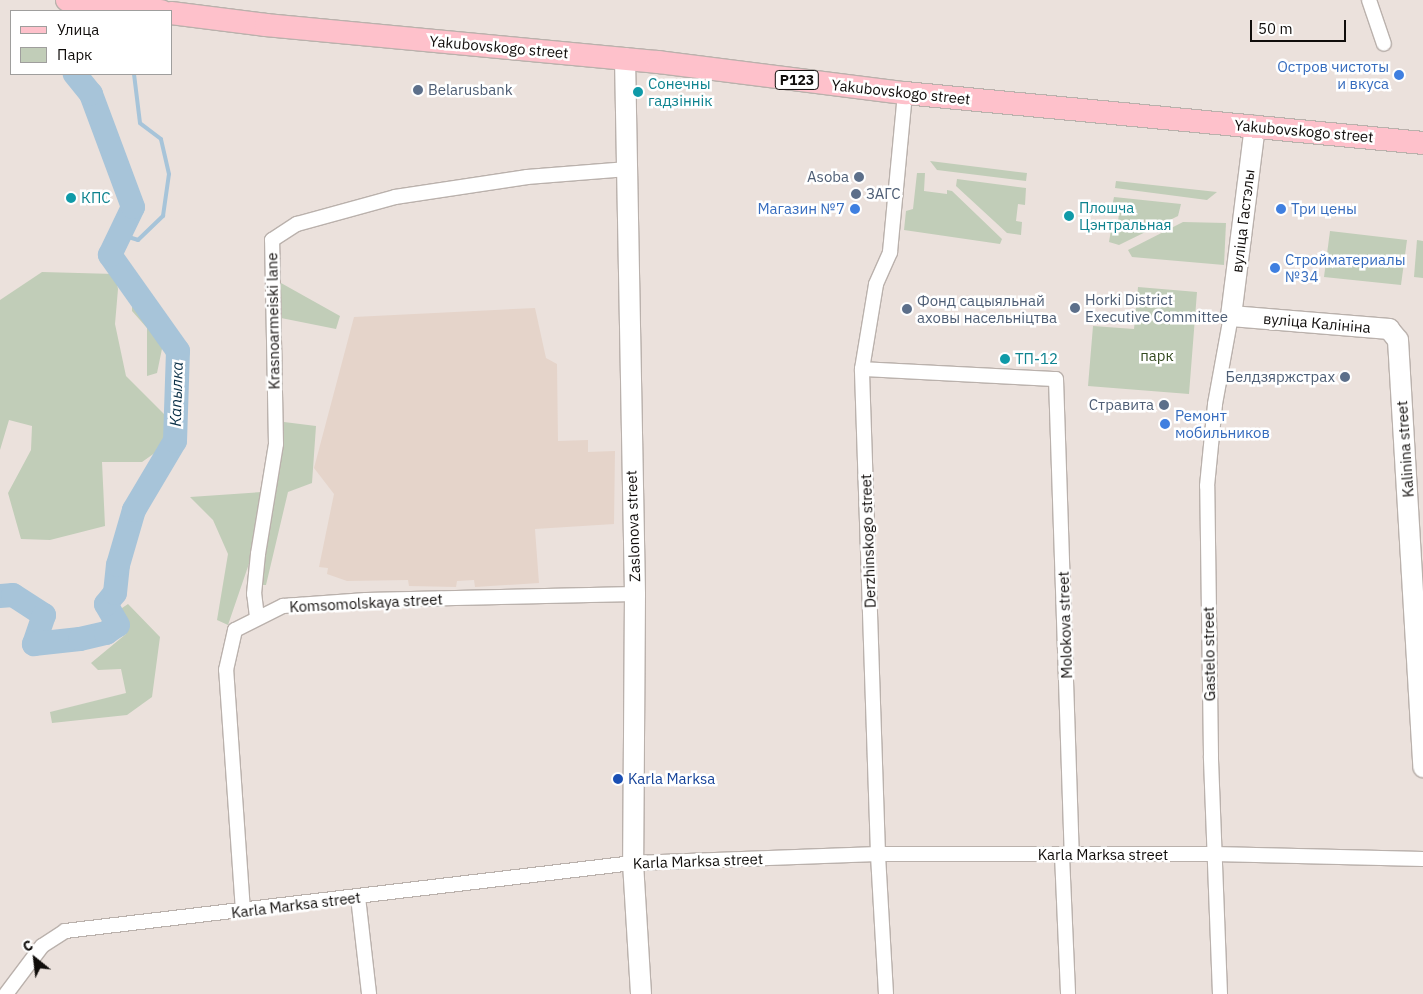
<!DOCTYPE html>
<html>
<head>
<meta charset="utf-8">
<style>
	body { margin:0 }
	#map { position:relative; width:1423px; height:994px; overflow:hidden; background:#ebe1dc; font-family:"IBM Plex Sans",sans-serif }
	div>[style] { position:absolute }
	.built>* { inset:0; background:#e5d4ca }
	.green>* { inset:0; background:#c1cdb8 }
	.stream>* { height:4px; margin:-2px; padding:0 2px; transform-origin:2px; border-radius:2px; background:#a7c4d9 }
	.river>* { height:24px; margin:-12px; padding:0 12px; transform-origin:12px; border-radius:12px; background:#a7c4d9 }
	.roads { filter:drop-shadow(1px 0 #bab1ac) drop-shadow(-1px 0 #bab1ac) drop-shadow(0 1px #bab1ac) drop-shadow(0 -1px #bab1ac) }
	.street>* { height:14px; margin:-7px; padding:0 7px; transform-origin:7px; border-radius:7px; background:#fff }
	.secondary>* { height:20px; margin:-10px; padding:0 10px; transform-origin:10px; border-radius:10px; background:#fff }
	.primary>* { height:22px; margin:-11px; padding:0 11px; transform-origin:11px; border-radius:11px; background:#fec1cb }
	.dots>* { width:14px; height:14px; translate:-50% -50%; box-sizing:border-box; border:2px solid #fff; border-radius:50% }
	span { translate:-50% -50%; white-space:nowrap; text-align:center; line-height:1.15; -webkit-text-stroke:5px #fff; paint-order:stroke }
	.shield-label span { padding:1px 4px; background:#fff; border:1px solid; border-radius:4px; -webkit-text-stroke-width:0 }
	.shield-label { font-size:14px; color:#100d0b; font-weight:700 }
	.street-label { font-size:15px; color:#100d0b }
	.shop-label { font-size:15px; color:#366cbe }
	.right { translate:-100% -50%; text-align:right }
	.left { translate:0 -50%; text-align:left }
	.culture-label { font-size:15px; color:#0d838f }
	.service-label { font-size:15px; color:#4e5e75 }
	.park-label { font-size:15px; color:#344a1f }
	.transit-label { font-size:15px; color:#164399 }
	.water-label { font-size:16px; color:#0e334a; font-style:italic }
	.legend { position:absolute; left:10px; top:10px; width:162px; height:65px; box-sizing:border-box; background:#fff; border:1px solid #9f9e9d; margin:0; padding:6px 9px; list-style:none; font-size:15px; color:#100d0b }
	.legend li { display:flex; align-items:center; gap:10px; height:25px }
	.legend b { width:25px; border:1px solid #9f9e9d }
	.north { position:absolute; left:10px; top:934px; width:50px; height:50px; -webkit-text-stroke:4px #fff; paint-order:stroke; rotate:331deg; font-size:14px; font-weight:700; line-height:20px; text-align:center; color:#100d0b }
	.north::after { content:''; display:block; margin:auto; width:18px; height:22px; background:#100d0b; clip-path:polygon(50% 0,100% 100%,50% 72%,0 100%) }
	.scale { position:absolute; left:1250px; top:20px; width:96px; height:22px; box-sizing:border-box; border:2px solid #100d0b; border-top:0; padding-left:6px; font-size:15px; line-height:18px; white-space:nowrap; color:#100d0b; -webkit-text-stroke:4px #fff; paint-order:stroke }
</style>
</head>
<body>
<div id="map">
	<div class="built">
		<i style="clip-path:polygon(535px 308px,546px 358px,557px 364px,558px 441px,588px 440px,588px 452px,615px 451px,614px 524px,535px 529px,539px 583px,475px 587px,474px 580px,457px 581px,456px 587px,409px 586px,408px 580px,347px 581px,327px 574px,328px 568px,319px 567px,334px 494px,314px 468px,354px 317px)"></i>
	</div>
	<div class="green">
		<i style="clip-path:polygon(930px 161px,1027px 173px,1026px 181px,937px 170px)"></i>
		<i style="clip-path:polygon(917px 173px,925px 173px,924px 191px,947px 194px,947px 190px,952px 191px,1002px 239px,1000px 244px,904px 230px,906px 211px,913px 209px)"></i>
		<i style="clip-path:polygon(957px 179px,1026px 188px,1025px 205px,1018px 204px,1016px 221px,1022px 222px,1021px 235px,1007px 233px,956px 186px)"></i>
		<i style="clip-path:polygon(1116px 181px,1217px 192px,1207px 200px,1115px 188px)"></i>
		<i style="clip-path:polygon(1114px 197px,1181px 204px,1178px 216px,1119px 245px,1109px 242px,1111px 230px,1117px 231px,1119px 213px,1111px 211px)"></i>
		<i style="clip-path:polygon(1183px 222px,1226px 223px,1224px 265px,1132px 257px,1128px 250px)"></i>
		<i style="clip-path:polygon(1330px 231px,1407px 240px,1401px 285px,1324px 277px)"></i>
		<i style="clip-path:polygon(1417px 240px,1423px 241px,1423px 278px,1414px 277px)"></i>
		<i style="clip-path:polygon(42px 272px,115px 274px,118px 289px,115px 324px,126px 376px,165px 415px,166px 445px,142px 462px,102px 462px,105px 526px,50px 540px,21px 539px,8px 493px,31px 450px,32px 426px,9px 420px,0 450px,0 300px)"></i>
		<i style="clip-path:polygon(281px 283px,340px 316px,336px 329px,281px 318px)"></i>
		<i style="clip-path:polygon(1138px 287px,1197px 292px,1189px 394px,1088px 386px,1093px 326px,1134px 329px)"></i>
		<i style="clip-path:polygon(132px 298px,164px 339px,157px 373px,147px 376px,147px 328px,132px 311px)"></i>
		<i style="clip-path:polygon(284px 422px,316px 426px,312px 483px,288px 492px,266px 585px,260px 585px)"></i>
		<i style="clip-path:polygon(262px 492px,255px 546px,228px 625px,217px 620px,228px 554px,213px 520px,190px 497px)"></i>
		<i style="clip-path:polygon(128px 604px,160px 637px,152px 697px,127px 715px,52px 723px,50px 712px,126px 693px,121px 669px,98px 670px,91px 663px,126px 634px,119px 610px)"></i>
	</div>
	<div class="stream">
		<i style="left:122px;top:235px;width:17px;rotate:17deg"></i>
		<i style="left:138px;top:240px;width:35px;rotate:-44deg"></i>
		<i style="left:163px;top:216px;width:42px;rotate:-81.9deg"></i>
		<i style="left:169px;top:174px;width:36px;rotate:-103deg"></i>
		<i style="left:161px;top:139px;width:26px;rotate:-143deg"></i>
		<i style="left:140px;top:123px;width:49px;rotate:-97deg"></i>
	</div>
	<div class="river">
		<i style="left:0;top:596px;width:13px;rotate:-4deg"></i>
		<i style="left:13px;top:595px;width:37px;rotate:33deg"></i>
		<i style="left:44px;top:615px;width:31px;rotate:109deg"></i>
		<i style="left:34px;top:644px;width:46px;rotate:-6.2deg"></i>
		<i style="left:80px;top:639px;width:27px;rotate:-13deg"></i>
		<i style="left:106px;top:633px;width:14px;rotate:-34deg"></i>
		<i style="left:118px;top:625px;width:24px;rotate:-120deg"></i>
		<i style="left:106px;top:604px;width:14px;rotate:-51deg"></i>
		<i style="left:115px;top:593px;width:28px;rotate:-84deg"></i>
		<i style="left:118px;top:565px;width:57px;rotate:-73.8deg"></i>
		<i style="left:134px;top:510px;width:80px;rotate:-59.3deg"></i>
		<i style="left:175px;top:441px;width:90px;rotate:-88.1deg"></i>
		<i style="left:178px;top:351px;width:118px;rotate:-125.3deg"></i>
		<i style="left:110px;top:255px;width:53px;rotate:-64.4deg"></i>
		<i style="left:133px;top:207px;width:121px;rotate:-110.4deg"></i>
		<i style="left:91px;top:94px;width:26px;rotate:-129deg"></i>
	</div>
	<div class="roads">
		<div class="street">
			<i style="left:1369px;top:0;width:46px;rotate:71.2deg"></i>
			<i style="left:862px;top:369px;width:194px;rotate:3deg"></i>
			<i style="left:1056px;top:379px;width:476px;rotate:88.1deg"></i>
			<i style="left:257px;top:617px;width:23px;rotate:-97deg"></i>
			<i style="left:254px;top:594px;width:40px;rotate:-84.3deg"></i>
			<i style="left:258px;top:554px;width:111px;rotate:-80.7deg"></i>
			<i style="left:276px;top:444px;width:204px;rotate:-91.1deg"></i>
			<i style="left:272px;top:240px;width:30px;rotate:-33deg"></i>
			<i style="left:297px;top:224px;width:102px;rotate:-15.4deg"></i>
			<i style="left:395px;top:197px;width:134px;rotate:-8.6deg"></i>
			<i style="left:527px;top:177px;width:101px;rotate:-4.5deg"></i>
			<i style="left:1062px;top:855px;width:139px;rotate:87.5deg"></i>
			<i style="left:358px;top:897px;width:98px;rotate:83.5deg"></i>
			<i style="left:243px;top:911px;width:242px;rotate:-94deg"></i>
			<i style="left:226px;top:670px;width:41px;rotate:-77.3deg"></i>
			<i style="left:235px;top:630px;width:54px;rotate:-26.6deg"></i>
			<i style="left:283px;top:606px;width:83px;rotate:-4.1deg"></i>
			<i style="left:366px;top:600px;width:269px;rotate:-1.3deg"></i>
			<i style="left:6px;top:994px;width:60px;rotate:-53.1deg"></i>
			<i style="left:42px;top:946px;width:27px;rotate:-33deg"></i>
			<i style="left:65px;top:931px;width:572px;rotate:-6.83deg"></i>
			<i style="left:633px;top:863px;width:245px;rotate:-2.1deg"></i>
			<i style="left:878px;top:854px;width:336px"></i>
			<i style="left:1214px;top:854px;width:209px;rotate:1.4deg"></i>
			<i style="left:886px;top:994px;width:140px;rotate:-93.3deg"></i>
			<i style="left:878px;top:854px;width:485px;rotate:-91.9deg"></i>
			<i style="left:862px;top:369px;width:86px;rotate:-80.6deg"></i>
			<i style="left:876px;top:284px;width:35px;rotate:-66deg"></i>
			<i style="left:890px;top:252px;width:160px;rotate:-84.6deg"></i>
			<i style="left:1220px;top:994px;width:238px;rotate:-92.2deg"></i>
			<i style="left:1211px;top:756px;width:270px;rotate:-90.8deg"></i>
			<i style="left:1207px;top:486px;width:82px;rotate:-84.4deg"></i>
			<i style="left:1215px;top:404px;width:89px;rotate:-79.7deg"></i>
		</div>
		<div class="secondary">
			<i style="left:625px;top:58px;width:536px;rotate:88.93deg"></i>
			<i style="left:635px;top:594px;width:269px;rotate:90.4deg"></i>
			<i style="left:633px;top:863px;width:131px;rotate:86.5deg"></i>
			<i style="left:1255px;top:126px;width:192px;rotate:97.2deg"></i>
			<i style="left:1231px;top:316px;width:159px;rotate:4.7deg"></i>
			<i style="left:1389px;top:329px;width:14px;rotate:51deg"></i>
			<i style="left:1398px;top:340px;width:428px;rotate:86.6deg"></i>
		</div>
		<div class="primary">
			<i style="left:67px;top:0;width:95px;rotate:6.7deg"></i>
			<i style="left:171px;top:13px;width:96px;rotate:7.2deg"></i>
			<i style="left:266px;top:25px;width:394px;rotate:5.4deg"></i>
			<i style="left:658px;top:62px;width:249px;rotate:7.2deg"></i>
			<i style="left:905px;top:93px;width:520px;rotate:5.51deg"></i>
		</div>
	</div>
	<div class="dots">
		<i style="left:1399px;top:75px;background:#3f7fe0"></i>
		<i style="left:418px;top:90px;background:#5c6f8a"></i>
		<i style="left:638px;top:92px;background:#0f9aa8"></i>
		<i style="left:859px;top:177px;background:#5c6f8a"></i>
		<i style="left:856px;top:194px;background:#5c6f8a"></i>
		<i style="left:71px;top:198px;background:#0f9aa8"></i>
		<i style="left:855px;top:209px;background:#3f7fe0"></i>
		<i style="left:1281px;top:209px;background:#3f7fe0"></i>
		<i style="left:1069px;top:216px;background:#0f9aa8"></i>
		<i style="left:1275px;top:268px;background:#3f7fe0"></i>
		<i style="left:1075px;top:308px;background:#5c6f8a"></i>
		<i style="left:907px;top:309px;background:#5c6f8a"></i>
		<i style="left:1005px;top:359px;background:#0f9aa8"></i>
		<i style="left:1345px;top:377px;background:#5c6f8a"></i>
		<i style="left:1164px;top:405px;background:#5c6f8a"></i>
		<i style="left:1165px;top:424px;background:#3f7fe0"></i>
		<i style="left:618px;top:779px;background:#1a4fb4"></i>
	</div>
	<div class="shield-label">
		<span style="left:797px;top:80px">Р123</span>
	</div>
	<div class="street-label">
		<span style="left:499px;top:47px;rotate:5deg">Yakubovskogo street</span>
		<span style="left:901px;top:92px;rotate:6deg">Yakubovskogo street</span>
		<span style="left:1304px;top:131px;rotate:5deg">Yakubovskogo street</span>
		<span style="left:1243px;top:221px;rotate:-83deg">вуліца Гастэлы</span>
		<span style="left:273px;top:321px;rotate:-91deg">Krasnoarmeiski lane</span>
		<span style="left:1317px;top:323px;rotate:5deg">вуліца Калініна</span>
		<span style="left:1405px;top:449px;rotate:-94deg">Kalinina street</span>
		<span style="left:633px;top:526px;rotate:-92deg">Zaslonova street</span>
		<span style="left:868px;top:541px;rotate:-92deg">Derzhinskogo street</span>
		<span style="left:366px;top:603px;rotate:-3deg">Komsomolskaya street</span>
		<span style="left:1065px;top:625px;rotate:-92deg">Molokova street</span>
		<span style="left:1209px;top:654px;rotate:-91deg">Gastelo street</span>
		<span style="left:1103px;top:855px">Karla Marksa street</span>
		<span style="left:698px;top:861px;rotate:-2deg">Karla Marksa street</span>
		<span style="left:296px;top:905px;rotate:-7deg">Karla Marksa street</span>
	</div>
	<div class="shop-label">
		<span class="right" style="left:1389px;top:75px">Остров чистоты<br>и вкуса</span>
		<span class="right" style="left:845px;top:209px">Магазин №7</span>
		<span class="left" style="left:1291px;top:209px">Три цены</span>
		<span class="left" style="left:1285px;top:268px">Стройматериалы<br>№34</span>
		<span class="left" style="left:1175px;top:424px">Ремонт<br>мобильников</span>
	</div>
	<div class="culture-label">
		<span class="left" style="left:648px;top:92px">Сонечны<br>гадзіннік</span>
		<span class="left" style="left:81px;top:198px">КПС</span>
		<span class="left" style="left:1079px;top:216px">Плошча<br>Цэнтральная</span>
		<span class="left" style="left:1015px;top:359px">ТП-12</span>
	</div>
	<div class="service-label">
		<span class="left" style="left:428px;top:90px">Belarusbank</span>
		<span class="right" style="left:849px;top:177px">Asoba</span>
		<span class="left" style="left:866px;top:194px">ЗАГС</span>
		<span class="left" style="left:1085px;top:308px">Horki District<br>Executive Committee</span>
		<span class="left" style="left:917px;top:309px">Фонд сацыяльнай<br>аховы насельніцтва</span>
		<span class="right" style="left:1335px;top:377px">Белдзяржстрах</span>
		<span class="right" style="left:1154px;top:405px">Стравита</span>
	</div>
	<div class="park-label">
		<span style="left:1157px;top:356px">парк</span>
	</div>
	<div class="transit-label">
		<span class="left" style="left:628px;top:779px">Karla Marksa</span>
	</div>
	<div class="water-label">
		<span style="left:176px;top:394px;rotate:-88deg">Капылка</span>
	</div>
	<ul class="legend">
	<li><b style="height:6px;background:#fec1cb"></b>Улица</li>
	<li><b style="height:14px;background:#c1cdb8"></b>Парк</li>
	</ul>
	<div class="north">С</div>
	<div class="scale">50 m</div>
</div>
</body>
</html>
